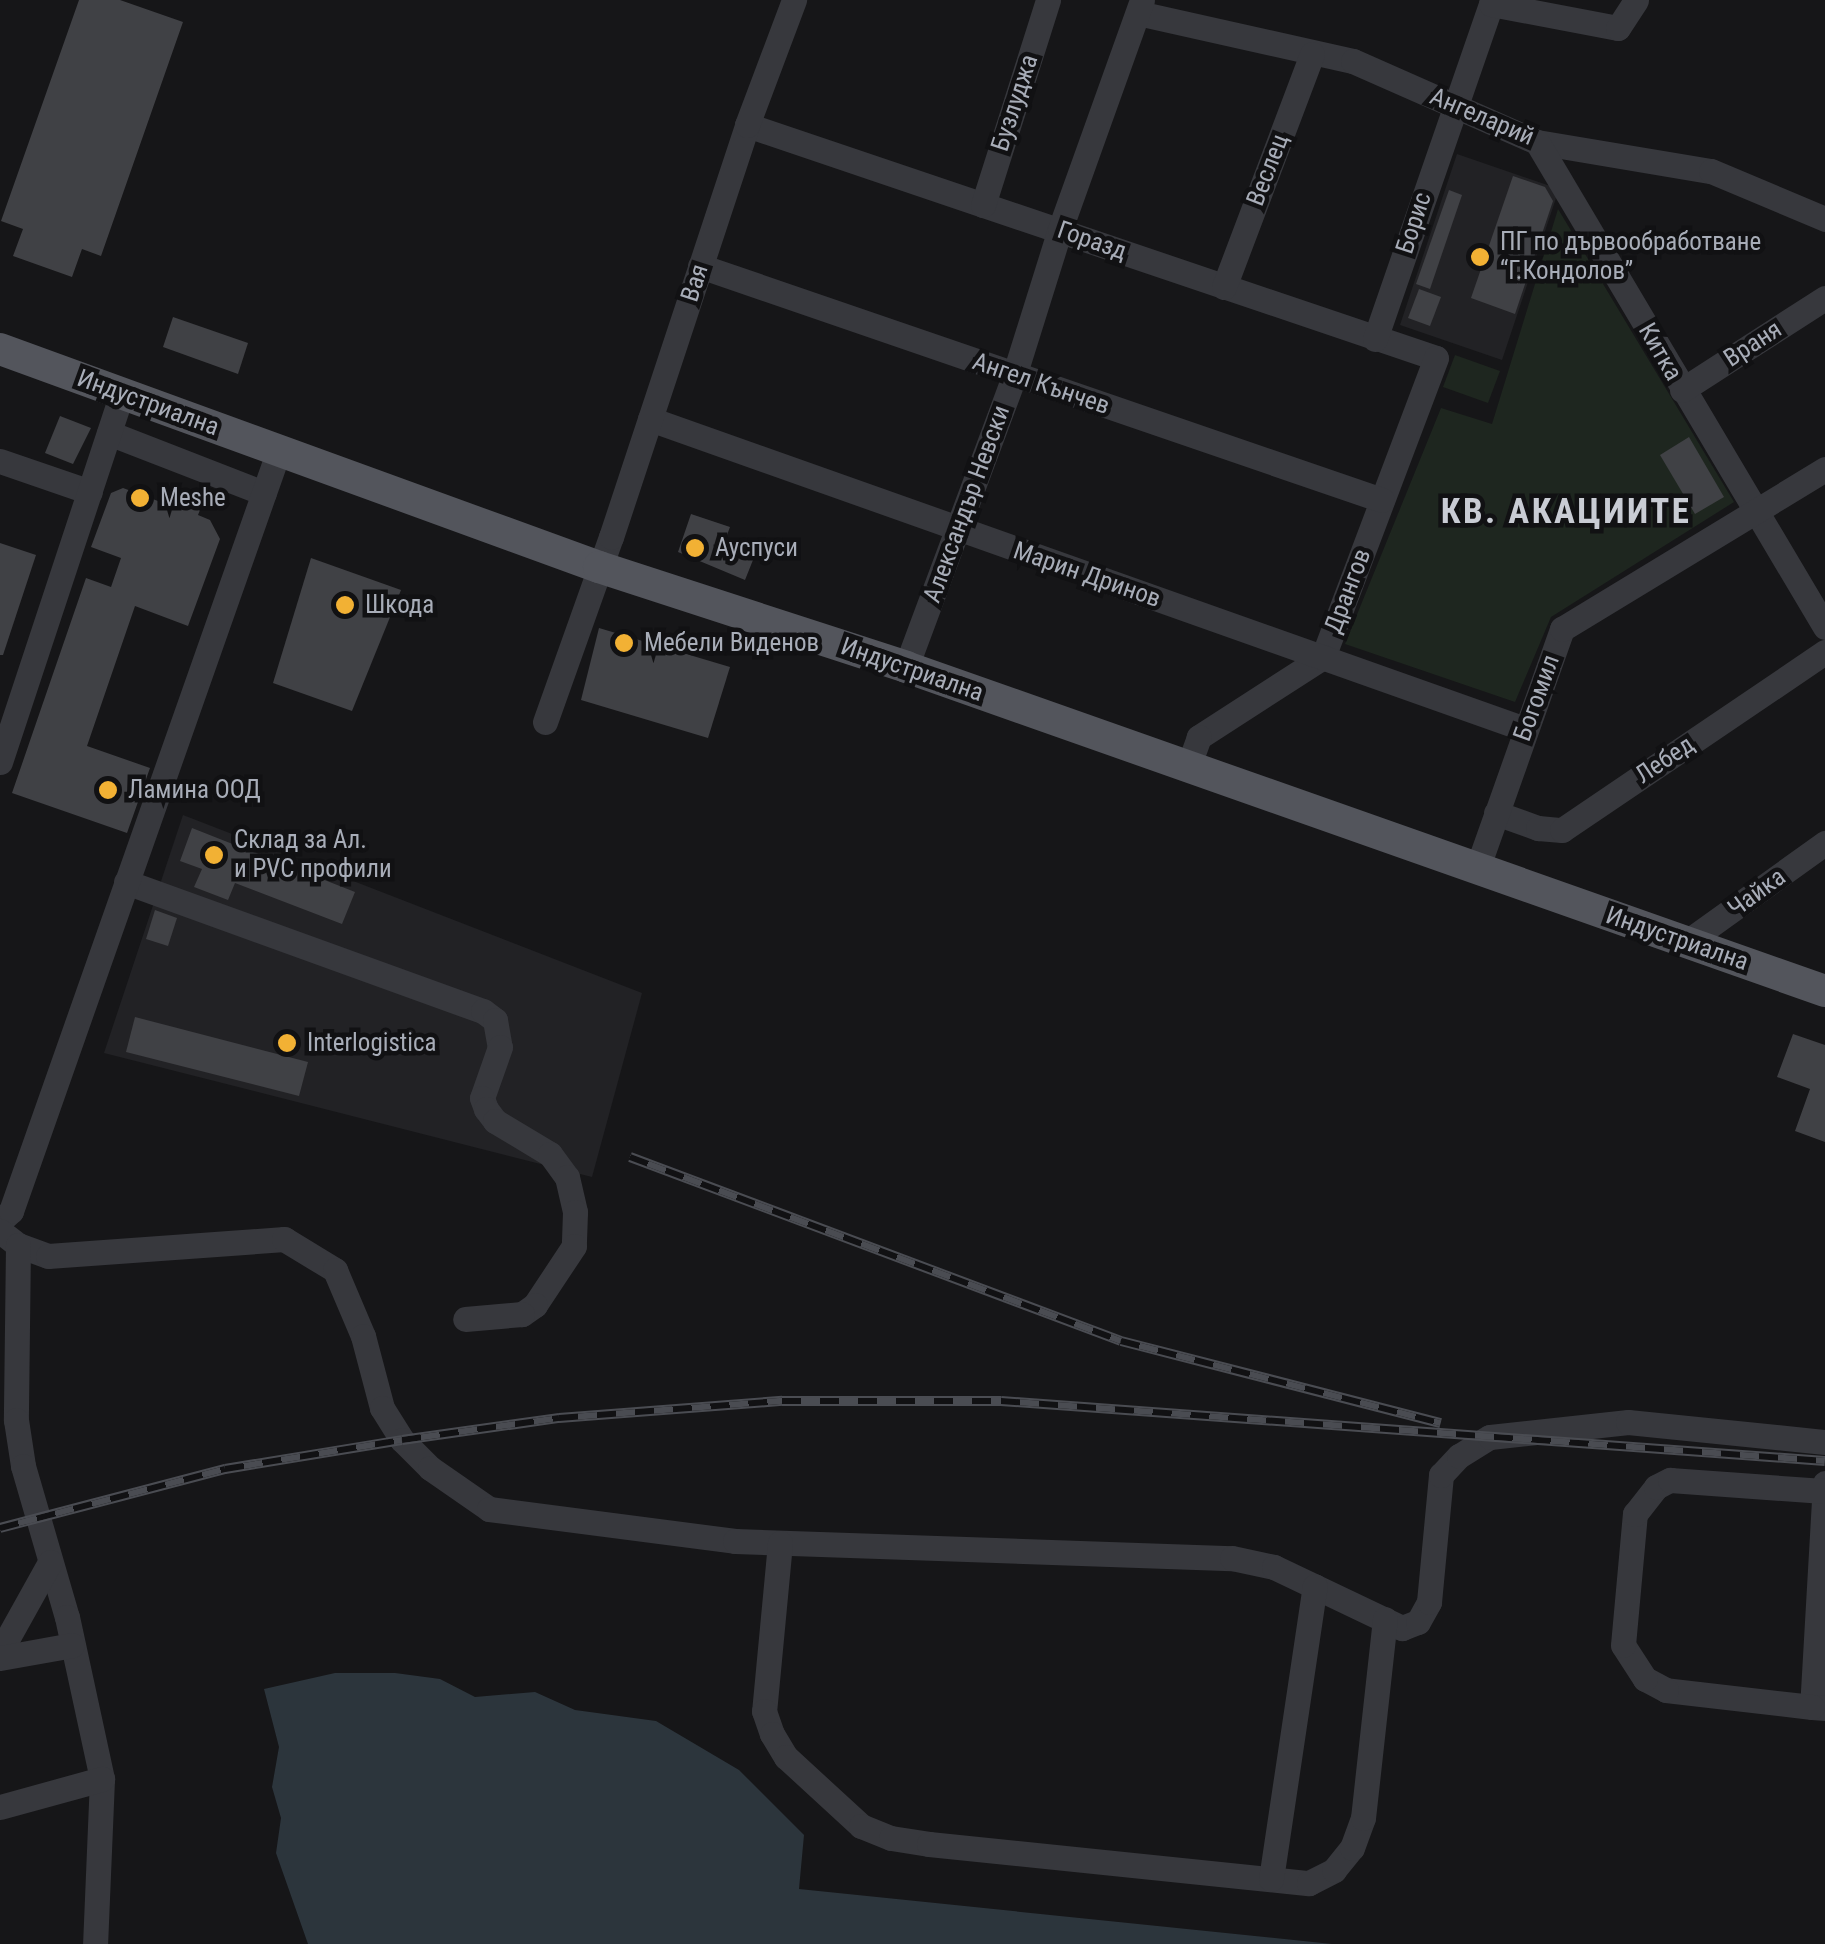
<!DOCTYPE html>
<html>
<head>
<meta charset="utf-8">
<style>
	body { margin:0 }
	#map { position:relative; width:1825px; height:1944px; overflow:hidden; background:#161618; font-family:"Roboto Condensed",sans-serif }
	div>[style] { position:absolute }
	.built>* { inset:0; background:#222225 }
	.green>* { inset:0; background:#1e261f }
	.water>* { inset:0; background:#2c353c }
	.building>* { inset:0; background:#404145 }
	.minor>* { height:25px; margin:-12.5px; padding:0 12.5px; transform-origin:12.5px; border-radius:12.5px; background:#37383d }
	.major>* { height:32px; margin:-16px; padding:0 16px; transform-origin:16px; border-radius:16px; background:#53555c }
	.rail>* { height:10px; margin-top:-5px; transform-origin:0; background:repeating-linear-gradient(90deg,#111113 0 19px,#4a4c52 0 38px); box-sizing:border-box; border-block:2px solid #4a4c52 }
	.dots>* { width:28px; height:28px; translate:-50% -50%; box-sizing:border-box; border:5px solid #111113; border-radius:50% }
	span { translate:-50% -50%; white-space:nowrap; text-align:center; line-height:1.15; -webkit-text-stroke:9px #111113; paint-order:stroke }
	.street-label { font-size:25px; color:#a8adb8 }
	.poi-label { font-size:25px; color:#a8adb8 }
	.left { translate:0 -50%; text-align:left }
	.district-label { font-size:35px; color:#c9ccd4; font-weight:700; letter-spacing:2.5px }
</style>
</head>
<body>
<div id="map">
	<div class="built">
		<i style="clip-path:polygon(1457px 154px,1559px 189px,1502px 360px,1400px 325px)"></i>
		<i style="clip-path:polygon(183px 815px,642px 993px,592px 1177px,104px 1053px)"></i>
	</div>
	<div class="green">
		<i style="clip-path:polygon(1558px 209px,1734px 502px,1551px 617px,1515px 702px,1345px 644px,1441px 408px,1492px 424px)"></i>
		<i style="clip-path:polygon(1455px 355px,1500px 371px,1488px 403px,1443px 387px)"></i>
	</div>
	<div class="water">
		<i style="clip-path:polygon(335px 1673px,395px 1673px,440px 1679px,475px 1697px,535px 1692px,575px 1710px,656px 1721px,739px 1770px,804px 1835px,799px 1889px,1332px 1944px,308px 1944px,276px 1853px,281px 1818px,272px 1787px,279px 1747px,264px 1689px)"></i>
	</div>
	<div class="building">
		<i style="clip-path:polygon(79px 0,120px 0,183px 22px,101px 256px,82px 249px,72px 277px,13px 256px,23px 229px,1px 221px)"></i>
		<i style="clip-path:polygon(1513px 176px,1545px 187px,1553px 201px,1515px 314px,1471px 298px)"></i>
		<i style="clip-path:polygon(1449px 190px,1462px 195px,1430px 289px,1416px 284px)"></i>
		<i style="clip-path:polygon(1419px 289px,1441px 297px,1430px 326px,1408px 318px)"></i>
		<i style="clip-path:polygon(173px 317px,248px 343px,238px 374px,163px 347px)"></i>
		<i style="clip-path:polygon(60px 416px,91px 428px,73px 464px,45px 453px)"></i>
		<i style="clip-path:polygon(1689px 437px,1724px 497px,1695px 514px,1660px 455px)"></i>
		<i style="clip-path:polygon(123px 488px,158px 501px,162px 490px,202px 505px,198px 515px,210px 520px,220px 539px,188px 626px,135px 606px,87px 746px,150px 768px,127px 833px,12px 793px,86px 578px,111px 587px,121px 558px,91px 547px,111px 493px)"></i>
		<i style="clip-path:polygon(691px 514px,730px 527px,724px 543px,755px 555px,745px 580px,678px 552px)"></i>
		<i style="clip-path:polygon(0 543px,36px 555px,3px 655px,0 655px)"></i>
		<i style="clip-path:polygon(311px 558px,401px 590px,352px 711px,273px 683px)"></i>
		<i style="clip-path:polygon(599px 628px,730px 667px,708px 738px,581px 700px)"></i>
		<i style="clip-path:polygon(192px 828px,355px 892px,342px 924px,235px 883px,228px 900px,194px 887px,202px 869px,180px 861px)"></i>
		<i style="clip-path:polygon(155px 910px,177px 918px,168px 946px,146px 939px)"></i>
		<i style="clip-path:polygon(135px 1017px,308px 1062px,299px 1096px,126px 1052px)"></i>
		<i style="clip-path:polygon(1793px 1034px,1825px 1045px,1825px 1142px,1795px 1131px,1810px 1089px,1777px 1077px)"></i>
	</div>
	<div class="minor">
		<i style="left:1138px;top:13px;width:220px;rotate:12.6deg"></i>
		<i style="left:1353px;top:61px;width:201px;rotate:23.8deg"></i>
		<i style="left:1537px;top:142px;width:176px;rotate:9.5deg"></i>
		<i style="left:1711px;top:171px;width:124px;rotate:22.8deg"></i>
		<i style="left:747px;top:125px;width:727px;rotate:18.68deg"></i>
		<i style="left:1436px;top:358px;width:320px;rotate:110.7deg"></i>
		<i style="left:1323px;top:657px;width:148px;rotate:147.2deg"></i>
		<i style="left:1199px;top:737px;width:30px;rotate:110deg"></i>
		<i style="left:1537px;top:142px;width:564px;rotate:59.3deg"></i>
		<i style="left:983px;top:205px;width:215px;rotate:-72.4deg"></i>
		<i style="left:700px;top:266px;width:721px;rotate:18.94deg"></i>
		<i style="left:1224px;top:287px;width:249px;rotate:-69.3deg"></i>
		<i style="left:1375px;top:339px;width:355px;rotate:-70.9deg"></i>
		<i style="left:1491px;top:4px;width:129px;rotate:10.7deg"></i>
		<i style="left:1618px;top:28px;width:33px;rotate:-57deg"></i>
		<i style="left:1682px;top:390px;width:170px;rotate:-32.8deg"></i>
		<i style="left:650px;top:419px;width:928px;rotate:19.51deg"></i>
		<i style="left:109px;top:433px;width:166px;rotate:21.2deg"></i>
		<i style="left:0;top:461px;width:95px;rotate:19deg"></i>
		<i style="left:906px;top:667px;width:310px;rotate:-69.6deg"></i>
		<i style="left:1014px;top:376px;width:154px;rotate:-72.6deg"></i>
		<i style="left:1060px;top:229px;width:243px;rotate:-70.3deg"></i>
		<i style="left:545px;top:722px;width:196px;rotate:-70.4deg"></i>
		<i style="left:611px;top:537px;width:434px;rotate:-71.7deg"></i>
		<i style="left:747px;top:125px;width:134px;rotate:-69.4deg"></i>
		<i style="left:0;top:762px;width:389px;rotate:-71.7deg"></i>
		<i style="left:1496px;top:813px;width:45px;rotate:19.7deg"></i>
		<i style="left:1538px;top:828px;width:24px;rotate:5deg"></i>
		<i style="left:1562px;top:830px;width:318px;rotate:-34.1deg"></i>
		<i style="left:1477px;top:869px;width:255px;rotate:-70.5deg"></i>
		<i style="left:1562px;top:629px;width:308px;rotate:-31.3deg"></i>
		<i style="left:126px;top:882px;width:380px;rotate:19.9deg"></i>
		<i style="left:483px;top:1011px;width:15px;rotate:37deg"></i>
		<i style="left:495px;top:1020px;width:27px;rotate:80deg"></i>
		<i style="left:500px;top:1047px;width:54px;rotate:109.4deg"></i>
		<i style="left:482px;top:1098px;width:12px;rotate:70deg"></i>
		<i style="left:486px;top:1109px;width:15px;rotate:53deg"></i>
		<i style="left:495px;top:1121px;width:64px;rotate:31deg"></i>
		<i style="left:550px;top:1154px;width:29px;rotate:54deg"></i>
		<i style="left:567px;top:1177px;width:36px;rotate:77deg"></i>
		<i style="left:575px;top:1212px;width:34px;rotate:92deg"></i>
		<i style="left:574px;top:1246px;width:71px;rotate:123.5deg"></i>
		<i style="left:535px;top:1305px;width:16px;rotate:145deg"></i>
		<i style="left:522px;top:1314px;width:57px;rotate:175deg"></i>
		<i style="left:1687px;top:942px;width:170px;rotate:-35.7deg"></i>
		<i style="left:0;top:1221px;width:15px;rotate:-42deg"></i>
		<i style="left:11px;top:1211px;width:807px;rotate:-70.6deg"></i>
		<i style="left:0;top:1231px;width:23px;rotate:38deg"></i>
		<i style="left:18px;top:1245px;width:32px;rotate:20deg"></i>
		<i style="left:48px;top:1256px;width:237px;rotate:-4.1deg"></i>
		<i style="left:284px;top:1239px;width:60px;rotate:31.3deg"></i>
		<i style="left:335px;top:1270px;width:72px;rotate:67deg"></i>
		<i style="left:363px;top:1336px;width:74px;rotate:75.2deg"></i>
		<i style="left:382px;top:1408px;width:38px;rotate:58deg"></i>
		<i style="left:402px;top:1440px;width:40px;rotate:45deg"></i>
		<i style="left:430px;top:1468px;width:72px;rotate:34.8deg"></i>
		<i style="left:489px;top:1509px;width:248px;rotate:7.4deg"></i>
		<i style="left:735px;top:1541px;width:497px;rotate:2deg"></i>
		<i style="left:1232px;top:1558px;width:43px;rotate:12.1deg"></i>
		<i style="left:1274px;top:1567px;width:142px;rotate:25.5deg"></i>
		<i style="left:1402px;top:1628px;width:17px;rotate:-21deg"></i>
		<i style="left:1418px;top:1622px;width:23px;rotate:-61deg"></i>
		<i style="left:1429px;top:1602px;width:128px;rotate:-84.6deg"></i>
		<i style="left:1441px;top:1475px;width:26px;rotate:-47deg"></i>
		<i style="left:1459px;top:1456px;width:36px;rotate:-32deg"></i>
		<i style="left:1490px;top:1437px;width:139px;rotate:-6.2deg"></i>
		<i style="left:1628px;top:1422px;width:198px;rotate:5.8deg"></i>
		<i style="left:18px;top:1245px;width:175px;rotate:90.7deg"></i>
		<i style="left:16px;top:1420px;width:47px;rotate:81.3deg"></i>
		<i style="left:23px;top:1466px;width:157px;rotate:73.8deg"></i>
		<i style="left:67px;top:1617px;width:166px;rotate:77.8deg"></i>
		<i style="left:102px;top:1779px;width:165px;rotate:92.4deg"></i>
		<i style="left:1825px;top:1483px;width:224px;rotate:93.3deg"></i>
		<i style="left:1812px;top:1707px;width:13px;rotate:4deg"></i>
		<i style="left:780px;top:1543px;width:169px;rotate:95.4deg"></i>
		<i style="left:764px;top:1711px;width:24px;rotate:71deg"></i>
		<i style="left:772px;top:1734px;width:27px;rotate:59deg"></i>
		<i style="left:786px;top:1757px;width:102px;rotate:42.6deg"></i>
		<i style="left:861px;top:1826px;width:32px;rotate:22deg"></i>
		<i style="left:891px;top:1838px;width:38px;rotate:9deg"></i>
		<i style="left:929px;top:1844px;width:382px;rotate:5.9deg"></i>
		<i style="left:1309px;top:1883px;width:28px;rotate:-27deg"></i>
		<i style="left:1334px;top:1870px;width:28px;rotate:-51deg"></i>
		<i style="left:1352px;top:1848px;width:32px;rotate:-70deg"></i>
		<i style="left:1363px;top:1818px;width:200px;rotate:-83.7deg"></i>
		<i style="left:0;top:1652px;width:103px;rotate:-60.9deg"></i>
		<i style="left:0;top:1658px;width:73px;rotate:-10.2deg"></i>
		<i style="left:1812px;top:1707px;width:147px;rotate:-173.4deg"></i>
		<i style="left:1666px;top:1690px;width:24px;rotate:-152deg"></i>
		<i style="left:1645px;top:1679px;width:40px;rotate:-122.9deg"></i>
		<i style="left:1623px;top:1645px;width:132px;rotate:-84.8deg"></i>
		<i style="left:1635px;top:1514px;width:34px;rotate:-52deg"></i>
		<i style="left:1656px;top:1487px;width:16px;rotate:-27deg"></i>
		<i style="left:1670px;top:1480px;width:154px;rotate:4.1deg"></i>
		<i style="left:0;top:1807px;width:106px;rotate:-15.4deg"></i>
		<i style="left:1271px;top:1879px;width:296px;rotate:-81.5deg"></i>
	</div>
	<div class="major">
		<i style="left:0;top:349px;width:637px;rotate:20deg"></i>
		<i style="left:599px;top:567px;width:323px;rotate:18deg"></i>
		<i style="left:906px;top:667px;width:974px;rotate:19.42deg"></i>
	</div>
	<div class="rail">
		<i style="left:630px;top:1157px;width:524px;rotate:20.54deg"></i>
		<i style="left:1121px;top:1341px;width:330px;rotate:14.4deg"></i>
		<i style="left:0;top:1528px;width:233px;rotate:-14.7deg"></i>
		<i style="left:225px;top:1469px;width:179px;rotate:-9.3deg"></i>
		<i style="left:402px;top:1440px;width:159px;rotate:-8deg"></i>
		<i style="left:559px;top:1418px;width:224px;rotate:-4.4deg"></i>
		<i style="left:782px;top:1401px;width:219px"></i>
		<i style="left:1001px;top:1401px;width:826px;rotate:4.16deg"></i>
	</div>
	<div class="dots">
		<i style="left:1480px;top:257px;background:#f2b134"></i>
		<i style="left:140px;top:498px;background:#f2b134"></i>
		<i style="left:695px;top:548px;background:#f2b134"></i>
		<i style="left:345px;top:605px;background:#f2b134"></i>
		<i style="left:624px;top:643px;background:#f2b134"></i>
		<i style="left:108px;top:790px;background:#f2b134"></i>
		<i style="left:214px;top:855px;background:#f2b134"></i>
		<i style="left:287px;top:1043px;background:#f2b134"></i>
	</div>
	<div class="street-label">
		<span style="left:1015px;top:103px;rotate:-72deg">Бузлуджа</span>
		<span style="left:1482px;top:117px;rotate:23deg">Ангеларий</span>
		<span style="left:1268px;top:170px;rotate:-69deg">Веслец</span>
		<span style="left:1414px;top:223px;rotate:-72deg">Борис</span>
		<span style="left:1092px;top:241px;rotate:19deg">Горазд</span>
		<span style="left:695px;top:283px;rotate:-72deg">Вая</span>
		<span style="left:1753px;top:344px;rotate:-33deg">Враня</span>
		<span style="left:1660px;top:352px;rotate:60deg">Китка</span>
		<span style="left:1041px;top:384px;rotate:19deg">Ангел Кънчев</span>
		<span style="left:148px;top:403px;rotate:20deg">Индустриална</span>
		<span style="left:967px;top:504px;rotate:-70deg">Александър Невски</span>
		<span style="left:1087px;top:575px;rotate:19deg">Марин Дринов</span>
		<span style="left:1348px;top:591px;rotate:-69deg">Дрангов</span>
		<span style="left:912px;top:670px;rotate:19deg">Индустриална</span>
		<span style="left:1537px;top:698px;rotate:-70deg">Богомил</span>
		<span style="left:1665px;top:760px;rotate:-34deg">Лебед</span>
		<span style="left:1757px;top:893px;rotate:-36deg">Чайка</span>
		<span style="left:1677px;top:939px;rotate:19deg">Индустриална</span>
	</div>
	<div class="poi-label">
		<span class="left" style="left:1500px;top:257px">ПГ по дървообработване<br>“Г.Кондолов”</span>
		<span class="left" style="left:160px;top:498px">Meshe</span>
		<span class="left" style="left:715px;top:548px">Ауспуси</span>
		<span class="left" style="left:365px;top:605px">Шкода</span>
		<span class="left" style="left:644px;top:643px">Мебели Виденов</span>
		<span class="left" style="left:128px;top:790px">Ламина ООД</span>
		<span class="left" style="left:234px;top:855px">Склад за Ал.<br>и PVC профили</span>
		<span class="left" style="left:307px;top:1043px">Interlogistica</span>
	</div>
	<div class="district-label">
		<span style="left:1566px;top:512px">КВ. АКАЦИИТЕ</span>
	</div>
</div>
</body>
</html>
